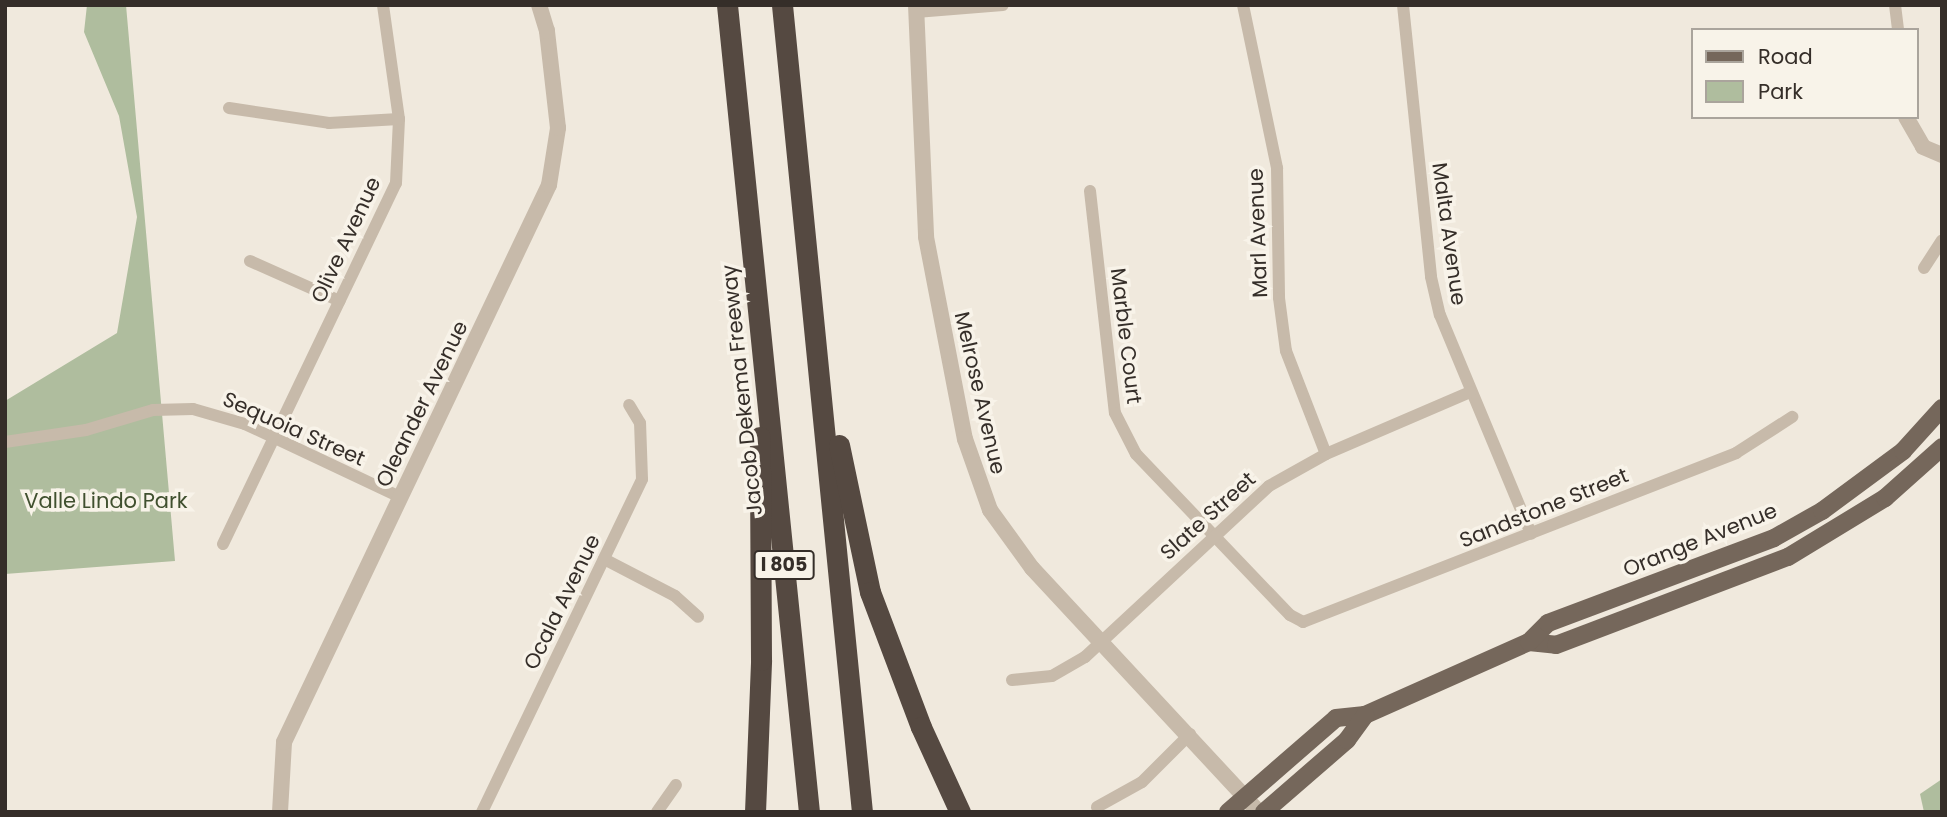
<!DOCTYPE html>
<html>
<head>
<meta charset="utf-8">
<style>
	body { margin:0 }
	#map { position:relative; width:1947px; height:817px; overflow:hidden; background:#f0e9dd; font-family:Poppins,sans-serif }
	div>[style] { position:absolute }
	.green>* { inset:0; background:#afbd9e }
	.minor>* { height:12px; margin:-6px; padding:0 6px; transform-origin:6px; border-radius:6px; background:#c7baaa }
	.tertiary>* { height:16px; margin:-8px; padding:0 8px; transform-origin:8px; border-radius:8px; background:#c7baaa }
	.primary>* { height:18px; margin:-9px; padding:0 9px; transform-origin:9px; border-radius:9px; background:#75675b }
	.motorway>* { height:21px; margin:-10.5px; padding:0 10.5px; transform-origin:10.5px; border-radius:10.5px; background:#554941 }
	span { translate:-50% -50%; white-space:nowrap; text-align:center; line-height:1.15; -webkit-text-stroke:7px #f8f3e9; paint-order:stroke }
	.shield-label span { padding:2px 5px; background:#f8f3e9; border:2px solid; border-radius:5px; -webkit-text-stroke-width:0 }
	.shield-label { font-size:19px; color:#352e29; font-weight:700 }
	.street-label { font-size:21px; color:#352e29 }
	.park-label { font-size:21px; color:#40502f }
	.frame { position:absolute; inset:0; border:7px solid #352e29; pointer-events:none }
	.legend { position:absolute; left:1691px; top:28px; width:228px; height:91px; box-sizing:border-box; background:#f8f3e9; border:2px solid #aaa49c; margin:0; padding:9px 12px; list-style:none; font-size:21px; color:#352e29 }
	.legend li { display:flex; align-items:center; gap:14px; height:35px }
	.legend b { width:35px; border:2px solid #aaa49c }
</style>
</head>
<body>
<div id="map">
	<div class="green">
		<i style="clip-path:polygon(87px 5px,126px 5px,175px 561px,5px 574px,5px 401px,117px 333px,137px 217px,119px 116px,84px 32px)"></i>
		<i style="clip-path:polygon(1942px 779px,1942px 812px,1924px 812px,1920px 794px)"></i>
	</div>
	<div class="minor">
		<i style="left:1243px;top:5px;width:167px;rotate:78.2deg"></i>
		<i style="left:1277px;top:168px;width:130px;rotate:89.1deg"></i>
		<i style="left:1279px;top:298px;width:53px;rotate:82.5deg"></i>
		<i style="left:1286px;top:351px;width:110px;rotate:68.8deg"></i>
		<i style="left:1403px;top:5px;width:273px;rotate:84.1deg"></i>
		<i style="left:1431px;top:277px;width:39px;rotate:77deg"></i>
		<i style="left:1440px;top:315px;width:237px;rotate:67.4deg"></i>
		<i style="left:1895px;top:5px;width:25px;rotate:83deg"></i>
		<i style="left:916px;top:12px;width:87px;rotate:-4.6deg"></i>
		<i style="left:229px;top:108px;width:101px;rotate:8.5deg"></i>
		<i style="left:329px;top:123px;width:70px;rotate:-3.3deg"></i>
		<i style="left:1090px;top:191px;width:223px;rotate:83.6deg"></i>
		<i style="left:1115px;top:413px;width:46px;rotate:62.9deg"></i>
		<i style="left:1136px;top:454px;width:223px;rotate:46.3deg"></i>
		<i style="left:1290px;top:615px;width:15px;rotate:28deg"></i>
		<i style="left:1303px;top:622px;width:465px;rotate:-21.3deg"></i>
		<i style="left:1736px;top:453px;width:67px;rotate:-32.7deg"></i>
		<i style="left:250px;top:261px;width:98px;rotate:24deg"></i>
		<i style="left:1924px;top:268px;width:33px;rotate:-57deg"></i>
		<i style="left:5px;top:442px;width:82px;rotate:-8.4deg"></i>
		<i style="left:86px;top:430px;width:70px;rotate:-16.6deg"></i>
		<i style="left:153px;top:410px;width:40px;rotate:-1.4deg"></i>
		<i style="left:193px;top:409px;width:54px;rotate:16.1deg"></i>
		<i style="left:245px;top:424px;width:171px;rotate:25.2deg"></i>
		<i style="left:223px;top:544px;width:400px;rotate:-64.4deg"></i>
		<i style="left:396px;top:183px;width:64px;rotate:-87.3deg"></i>
		<i style="left:399px;top:119px;width:115px;rotate:-98deg"></i>
		<i style="left:604px;top:559px;width:80px;rotate:27.5deg"></i>
		<i style="left:675px;top:596px;width:31px;rotate:42deg"></i>
		<i style="left:1012px;top:680px;width:40px;rotate:-5.7deg"></i>
		<i style="left:1052px;top:676px;width:38px;rotate:-30deg"></i>
		<i style="left:1085px;top:657px;width:251px;rotate:-42.9deg"></i>
		<i style="left:1269px;top:486px;width:65px;rotate:-29.3deg"></i>
		<i style="left:1326px;top:454px;width:157px;rotate:-23.3deg"></i>
		<i style="left:1097px;top:807px;width:51px;rotate:-29.1deg"></i>
		<i style="left:1142px;top:782px;width:68px;rotate:-45deg"></i>
		<i style="left:482px;top:812px;width:369px;rotate:-64.3deg"></i>
		<i style="left:642px;top:479px;width:56px;rotate:-92deg"></i>
		<i style="left:640px;top:423px;width:21px;rotate:-121deg"></i>
		<i style="left:657px;top:812px;width:33px;rotate:-55deg"></i>
	</div>
	<div class="tertiary">
		<i style="left:916px;top:5px;width:232px;rotate:87.5deg"></i>
		<i style="left:926px;top:237px;width:206px;rotate:79.1deg"></i>
		<i style="left:965px;top:439px;width:75px;rotate:70.6deg"></i>
		<i style="left:990px;top:510px;width:72px;rotate:54.1deg"></i>
		<i style="left:1032px;top:568px;width:333px;rotate:47.1deg"></i>
		<i style="left:1906px;top:117px;width:34px;rotate:60deg"></i>
		<i style="left:1923px;top:147px;width:21px;rotate:23deg"></i>
		<i style="left:280px;top:812px;width:70px;rotate:-86.7deg"></i>
		<i style="left:284px;top:742px;width:617px;rotate:-64.56deg"></i>
		<i style="left:549px;top:185px;width:58px;rotate:-81deg"></i>
		<i style="left:558px;top:128px;width:98px;rotate:-96.5deg"></i>
		<i style="left:547px;top:31px;width:27px;rotate:-107deg"></i>
	</div>
	<div class="primary">
		<i style="left:1529px;top:642px;width:27px;rotate:6deg"></i>
		<i style="left:1556px;top:645px;width:248px;rotate:-20.8deg"></i>
		<i style="left:1788px;top:557px;width:114px;rotate:-31.3deg"></i>
		<i style="left:1885px;top:498px;width:76px;rotate:-41.8deg"></i>
		<i style="left:1228px;top:812px;width:143px;rotate:-41deg"></i>
		<i style="left:1336px;top:718px;width:29px;rotate:-6deg"></i>
		<i style="left:1365px;top:715px;width:180px;rotate:-24deg"></i>
		<i style="left:1529px;top:642px;width:27px;rotate:-45deg"></i>
		<i style="left:1548px;top:623px;width:241px;rotate:-20.6deg"></i>
		<i style="left:1774px;top:538px;width:55px;rotate:-29.4deg"></i>
		<i style="left:1822px;top:511px;width:101px;rotate:-36.5deg"></i>
		<i style="left:1903px;top:451px;width:58px;rotate:-47.8deg"></i>
		<i style="left:1264px;top:812px;width:110px;rotate:-40.9deg"></i>
		<i style="left:1347px;top:740px;width:31px;rotate:-54deg"></i>
	</div>
	<div class="motorway">
		<i style="left:727px;top:5px;width:811px;rotate:84.2deg"></i>
		<i style="left:782px;top:5px;width:811px;rotate:84.34deg"></i>
		<i style="left:839px;top:445px;width:150px;rotate:78.1deg"></i>
		<i style="left:870px;top:592px;width:144px;rotate:69.3deg"></i>
		<i style="left:921px;top:727px;width:94px;rotate:65.4deg"></i>
		<i style="left:755px;top:812px;width:152px;rotate:-87.7deg"></i>
		<i style="left:761px;top:660px;width:223px;rotate:-90.3deg"></i>
	</div>
	<div class="shield-label">
		<span style="left:784px;top:565px">I 805</span>
	</div>
	<div class="street-label">
		<span style="left:1258px;top:233px;rotate:-92deg">Marl Avenue</span>
		<span style="left:1449px;top:234px;rotate:82deg">Malta Avenue</span>
		<span style="left:346px;top:240px;rotate:-65deg">Olive Avenue</span>
		<span style="left:1126px;top:336px;rotate:83deg">Marble Court</span>
		<span style="left:742px;top:390px;rotate:-96deg">Jacob Dekema Freeway</span>
		<span style="left:980px;top:393px;rotate:77deg">Melrose Avenue</span>
		<span style="left:422px;top:404px;rotate:-64deg">Oleander Avenue</span>
		<span style="left:294px;top:429px;rotate:24deg">Sequoia Street</span>
		<span style="left:1544px;top:508px;rotate:-22deg">Sandstone Street</span>
		<span style="left:1208px;top:516px;rotate:-42deg">Slate Street</span>
		<span style="left:1700px;top:540px;rotate:-22deg">Orange Avenue</span>
		<span style="left:562px;top:602px;rotate:-64deg">Ocala Avenue</span>
	</div>
	<div class="park-label">
		<span style="left:106px;top:501px">Valle Lindo Park</span>
	</div>
	<div class="frame"></div>
	<ul class="legend">
	<li><b style="height:9px;background:#75675b"></b>Road</li>
	<li><b style="height:19px;background:#afbd9e"></b>Park</li>
	</ul>
</div>
</body>
</html>
